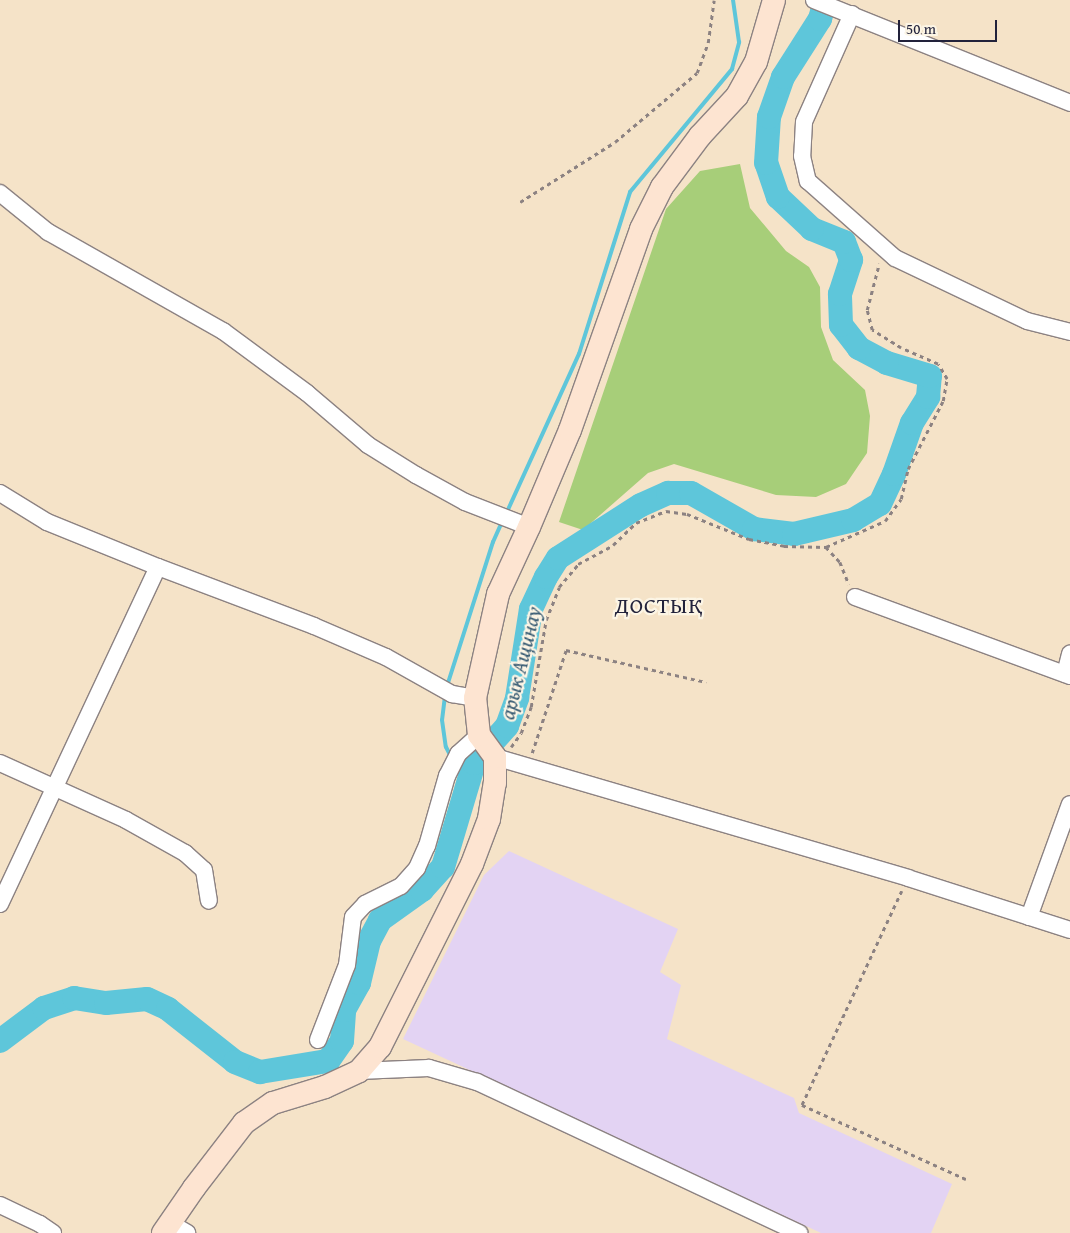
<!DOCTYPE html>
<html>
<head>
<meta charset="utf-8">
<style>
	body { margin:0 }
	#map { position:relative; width:1070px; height:1233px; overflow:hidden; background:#f5e3c8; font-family:"Gentium Book Plus",serif }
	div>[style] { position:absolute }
	.built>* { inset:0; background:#e3d3f3 }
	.green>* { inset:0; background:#a7ce79 }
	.stream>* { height:4px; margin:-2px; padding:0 2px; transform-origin:2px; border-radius:2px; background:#5ec6da }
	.river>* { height:24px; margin:-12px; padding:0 12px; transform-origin:12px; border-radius:12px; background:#5ec6da }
	.path>* { height:2.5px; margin-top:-1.25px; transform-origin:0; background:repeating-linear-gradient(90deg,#8c8282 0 4px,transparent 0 8px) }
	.roads { filter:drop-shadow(1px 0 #8c8282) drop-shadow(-1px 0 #8c8282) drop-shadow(0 1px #8c8282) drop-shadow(0 -1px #8c8282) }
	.minor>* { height:16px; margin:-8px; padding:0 8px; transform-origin:8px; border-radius:8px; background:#fff }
	.secondary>* { height:22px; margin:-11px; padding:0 11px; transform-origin:11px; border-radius:11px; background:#fde4d1 }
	span { translate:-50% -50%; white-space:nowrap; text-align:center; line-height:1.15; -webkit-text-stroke:4.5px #fcf5e5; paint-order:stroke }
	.water-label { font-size:21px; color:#375b73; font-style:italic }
	.quarter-label { font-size:22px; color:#22223b; letter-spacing:1px }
	.scale { position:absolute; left:898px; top:20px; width:99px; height:22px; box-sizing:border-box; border:2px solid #22223b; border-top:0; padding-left:6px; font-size:15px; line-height:18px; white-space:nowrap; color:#22223b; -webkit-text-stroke:4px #fcf5e5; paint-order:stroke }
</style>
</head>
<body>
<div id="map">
	<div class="built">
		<i style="clip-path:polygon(509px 851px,678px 929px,660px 972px,681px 985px,667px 1039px,794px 1098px,799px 1113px,952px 1184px,931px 1233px,821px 1233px,403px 1039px,484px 875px)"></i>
	</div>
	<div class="green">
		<i style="clip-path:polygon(740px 164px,750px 208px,786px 251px,809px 267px,820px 287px,821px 327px,833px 360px,865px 390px,870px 416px,867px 453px,846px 484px,816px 497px,776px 495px,674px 464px,648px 473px,583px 530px,559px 522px,666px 209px,700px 171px)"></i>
	</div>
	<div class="stream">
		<i style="left:506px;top:514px;width:176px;rotate:-65.5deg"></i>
		<i style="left:579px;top:354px;width:170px;rotate:-72.5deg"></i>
		<i style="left:630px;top:192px;width:160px;rotate:-50.3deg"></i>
		<i style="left:732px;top:69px;width:28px;rotate:-75deg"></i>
		<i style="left:739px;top:42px;width:42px;rotate:-98.1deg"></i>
		<i style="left:447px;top:686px;width:151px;rotate:-72.3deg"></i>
		<i style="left:493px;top:542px;width:24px;rotate:-66deg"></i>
		<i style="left:445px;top:696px;width:24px;rotate:97deg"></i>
		<i style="left:442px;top:720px;width:27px;rotate:82deg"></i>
		<i style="left:446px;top:747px;width:11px;rotate:63deg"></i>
		<i style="left:456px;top:768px;width:23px;rotate:61deg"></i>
	</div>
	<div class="river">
		<i style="left:0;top:1041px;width:55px;rotate:-36.9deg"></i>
		<i style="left:44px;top:1008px;width:32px;rotate:-18deg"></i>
		<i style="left:74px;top:998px;width:32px;rotate:9deg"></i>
		<i style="left:106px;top:1003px;width:41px;rotate:-5.6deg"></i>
		<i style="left:147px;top:999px;width:23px;rotate:25deg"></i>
		<i style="left:168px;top:1009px;width:85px;rotate:38.3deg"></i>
		<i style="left:235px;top:1062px;width:27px;rotate:22deg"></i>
		<i style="left:260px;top:1072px;width:69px;rotate:-9.2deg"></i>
		<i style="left:328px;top:1061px;width:24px;rotate:-55deg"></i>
		<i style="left:342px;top:1041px;width:31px;rotate:-86deg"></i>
		<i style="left:344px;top:1010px;width:31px;rotate:-61deg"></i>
		<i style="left:359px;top:983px;width:43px;rotate:-76.6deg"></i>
		<i style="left:369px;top:941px;width:24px;rotate:-62deg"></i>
		<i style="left:380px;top:920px;width:52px;rotate:-35.5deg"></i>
		<i style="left:422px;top:890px;width:31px;rotate:-48deg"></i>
		<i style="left:443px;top:867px;width:109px;rotate:-73.4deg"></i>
		<i style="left:474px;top:763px;width:50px;rotate:-48.3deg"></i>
		<i style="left:507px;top:726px;width:30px;rotate:-70deg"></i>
		<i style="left:517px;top:698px;width:90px;rotate:-81.1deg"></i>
		<i style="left:531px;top:609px;width:35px;rotate:-65deg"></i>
		<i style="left:546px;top:577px;width:22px;rotate:-58deg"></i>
		<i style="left:558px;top:558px;width:98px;rotate:-32.6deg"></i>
		<i style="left:641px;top:505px;width:30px;rotate:-24deg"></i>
		<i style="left:668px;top:493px;width:23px"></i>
		<i style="left:691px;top:493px;width:73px;rotate:29.7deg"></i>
		<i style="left:754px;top:529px;width:40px;rotate:7.1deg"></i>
		<i style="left:794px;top:534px;width:61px;rotate:-13.3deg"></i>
		<i style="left:853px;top:520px;width:31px;rotate:-31deg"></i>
		<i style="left:880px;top:504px;width:33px;rotate:-65deg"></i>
		<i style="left:894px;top:474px;width:54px;rotate:-70.6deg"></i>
		<i style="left:912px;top:423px;width:31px;rotate:-58deg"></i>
		<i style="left:928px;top:397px;width:21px;rotate:-85deg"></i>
		<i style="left:930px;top:376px;width:45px;rotate:-163.2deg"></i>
		<i style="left:887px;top:363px;width:32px;rotate:-152deg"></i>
		<i style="left:859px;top:348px;width:29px;rotate:-128deg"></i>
		<i style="left:841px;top:325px;width:31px;rotate:-92deg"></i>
		<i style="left:840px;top:294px;width:36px;rotate:-72deg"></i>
		<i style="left:851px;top:260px;width:19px;rotate:-111deg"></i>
		<i style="left:844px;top:242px;width:35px;rotate:-158deg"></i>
		<i style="left:812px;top:229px;width:47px;rotate:-136.7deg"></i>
		<i style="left:778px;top:197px;width:36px;rotate:-109deg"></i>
		<i style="left:766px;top:163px;width:46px;rotate:-86.3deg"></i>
		<i style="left:769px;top:117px;width:42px;rotate:-70.7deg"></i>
		<i style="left:783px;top:77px;width:69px;rotate:-57.5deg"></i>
		<i style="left:820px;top:19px;width:20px;rotate:-75deg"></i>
	</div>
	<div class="path">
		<i style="left:520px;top:202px;width:112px;rotate:-32.3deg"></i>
		<i style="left:615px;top:142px;width:107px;rotate:-40.1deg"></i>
		<i style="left:697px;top:73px;width:32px;rotate:-70deg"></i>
		<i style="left:708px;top:43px;width:43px;rotate:-82.1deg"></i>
		<i style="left:826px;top:547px;width:21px;rotate:47deg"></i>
		<i style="left:840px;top:562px;width:24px;rotate:68deg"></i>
		<i style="left:511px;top:747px;width:17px;rotate:-54deg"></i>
		<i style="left:521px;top:733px;width:28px;rotate:-69deg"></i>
		<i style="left:531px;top:707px;width:88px;rotate:-80.2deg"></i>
		<i style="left:546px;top:620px;width:35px;rotate:-68deg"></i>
		<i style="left:559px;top:587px;width:30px;rotate:-50deg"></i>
		<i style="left:578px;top:564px;width:40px;rotate:-28deg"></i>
		<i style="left:613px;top:545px;width:32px;rotate:-44deg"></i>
		<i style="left:636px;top:523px;width:32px;rotate:-22deg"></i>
		<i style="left:666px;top:511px;width:21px;rotate:8deg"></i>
		<i style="left:687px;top:514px;width:67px;rotate:22deg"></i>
		<i style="left:749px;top:539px;width:36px;rotate:11deg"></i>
		<i style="left:784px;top:546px;width:42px;rotate:1.4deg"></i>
		<i style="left:826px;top:547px;width:64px;rotate:-23.8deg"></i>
		<i style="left:885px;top:521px;width:27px;rotate:-54deg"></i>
		<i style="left:901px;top:499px;width:31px;rotate:-77deg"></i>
		<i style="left:908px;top:469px;width:76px;rotate:-62.8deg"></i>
		<i style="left:943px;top:401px;width:22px;rotate:-80deg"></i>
		<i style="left:947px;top:379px;width:17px;rotate:-121deg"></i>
		<i style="left:938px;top:364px;width:40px;rotate:-156.6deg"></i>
		<i style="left:901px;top:348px;width:34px;rotate:-148deg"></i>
		<i style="left:872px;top:330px;width:21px;rotate:-104deg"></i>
		<i style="left:867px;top:310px;width:48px;rotate:-75.4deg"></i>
		<i style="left:532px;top:753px;width:108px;rotate:-71.7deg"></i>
		<i style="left:566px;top:650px;width:144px;rotate:12.9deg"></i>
		<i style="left:902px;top:891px;width:236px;rotate:115deg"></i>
		<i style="left:802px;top:1105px;width:180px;rotate:24.3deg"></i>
	</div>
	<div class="roads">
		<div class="minor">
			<i style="left:814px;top:0;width:276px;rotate:21.9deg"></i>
			<i style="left:852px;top:14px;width:118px;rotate:114deg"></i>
			<i style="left:804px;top:122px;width:34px;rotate:93deg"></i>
			<i style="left:802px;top:156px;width:26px;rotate:77deg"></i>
			<i style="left:808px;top:181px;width:116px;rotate:41.5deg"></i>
			<i style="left:895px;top:258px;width:146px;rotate:25.5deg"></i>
			<i style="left:1027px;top:321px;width:44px;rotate:14.3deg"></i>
			<i style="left:0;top:193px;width:62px;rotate:39.1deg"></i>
			<i style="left:48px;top:232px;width:201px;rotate:29.5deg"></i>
			<i style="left:223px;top:331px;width:104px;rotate:36.4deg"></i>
			<i style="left:307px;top:393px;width:80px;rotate:40.4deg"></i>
			<i style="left:368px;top:445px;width:57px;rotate:32deg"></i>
			<i style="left:416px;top:475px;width:56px;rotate:28.9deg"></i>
			<i style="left:465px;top:502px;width:69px;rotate:21.3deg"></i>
			<i style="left:0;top:493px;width:55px;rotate:31.7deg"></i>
			<i style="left:47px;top:522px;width:120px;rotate:22.1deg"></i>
			<i style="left:158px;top:567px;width:167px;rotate:20.7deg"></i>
			<i style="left:314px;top:626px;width:78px;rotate:23.3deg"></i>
			<i style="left:386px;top:657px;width:76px;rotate:29.3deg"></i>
			<i style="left:452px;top:694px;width:23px;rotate:10deg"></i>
			<i style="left:855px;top:597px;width:229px;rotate:20.2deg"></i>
			<i style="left:1065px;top:674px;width:21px;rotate:-76deg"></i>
			<i style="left:495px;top:757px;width:430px;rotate:16.3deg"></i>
			<i style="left:908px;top:878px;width:170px;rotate:17.8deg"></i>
			<i style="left:0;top:763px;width:138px;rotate:24.3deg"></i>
			<i style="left:126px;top:820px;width:68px;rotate:29.2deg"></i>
			<i style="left:185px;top:853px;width:25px;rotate:42deg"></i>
			<i style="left:204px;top:870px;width:31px;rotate:81deg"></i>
			<i style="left:0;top:904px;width:372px;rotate:-64.9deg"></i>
			<i style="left:1029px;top:917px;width:120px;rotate:-70.1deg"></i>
			<i style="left:318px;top:1040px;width:80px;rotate:-68.9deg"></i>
			<i style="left:347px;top:965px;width:48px;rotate:-82.9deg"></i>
			<i style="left:353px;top:917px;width:18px;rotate:-47deg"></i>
			<i style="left:365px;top:904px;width:40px;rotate:-26.6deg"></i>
			<i style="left:401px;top:886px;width:24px;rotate:-48deg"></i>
			<i style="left:417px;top:868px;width:24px;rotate:-66deg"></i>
			<i style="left:427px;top:846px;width:73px;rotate:-74.1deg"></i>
			<i style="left:447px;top:776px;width:25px;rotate:-63deg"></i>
			<i style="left:458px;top:754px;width:28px;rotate:-42deg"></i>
			<i style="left:359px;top:1071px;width:70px;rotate:-2.5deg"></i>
			<i style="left:429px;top:1068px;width:50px;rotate:16.3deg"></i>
			<i style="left:477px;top:1082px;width:356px;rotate:25.1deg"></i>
			<i style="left:0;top:1205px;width:44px;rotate:25.4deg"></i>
			<i style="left:40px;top:1224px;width:16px;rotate:35deg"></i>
			<i style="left:170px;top:1223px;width:20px;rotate:30deg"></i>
		</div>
		<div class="secondary">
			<i style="left:163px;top:1233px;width:55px;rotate:-55.4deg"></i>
			<i style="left:194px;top:1188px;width:82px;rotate:-52.4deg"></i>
			<i style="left:244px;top:1123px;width:35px;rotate:-35deg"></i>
			<i style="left:273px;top:1103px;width:54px;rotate:-17.1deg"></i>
			<i style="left:325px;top:1087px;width:38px;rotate:-25deg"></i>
			<i style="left:359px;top:1071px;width:32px;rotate:-49deg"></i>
			<i style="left:380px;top:1047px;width:205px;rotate:-63.3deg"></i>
			<i style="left:472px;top:864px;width:48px;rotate:-69.3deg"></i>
			<i style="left:489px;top:819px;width:36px;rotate:-81deg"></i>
			<i style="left:495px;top:783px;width:26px;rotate:-90deg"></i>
			<i style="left:495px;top:757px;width:27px;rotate:-126deg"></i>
			<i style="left:479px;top:735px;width:37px;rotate:-96deg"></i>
			<i style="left:475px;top:698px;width:107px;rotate:-77.5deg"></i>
			<i style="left:498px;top:594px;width:74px;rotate:-65.2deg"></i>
			<i style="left:529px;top:527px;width:105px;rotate:-67.1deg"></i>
			<i style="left:570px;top:430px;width:213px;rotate:-70.5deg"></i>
			<i style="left:641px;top:229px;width:47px;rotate:-63.4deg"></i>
			<i style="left:662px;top:187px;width:64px;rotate:-53.3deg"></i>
			<i style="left:700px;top:136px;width:54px;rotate:-47.2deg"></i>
			<i style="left:737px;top:96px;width:39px;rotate:-61deg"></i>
			<i style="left:756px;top:62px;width:65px;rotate:-73.8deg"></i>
		</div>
	</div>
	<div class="water-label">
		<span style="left:521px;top:663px;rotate:-76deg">арык Ащинау</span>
	</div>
	<div class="quarter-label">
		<span style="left:659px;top:606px">ДОСТЫҚ</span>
	</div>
	<div class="scale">50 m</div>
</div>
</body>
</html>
